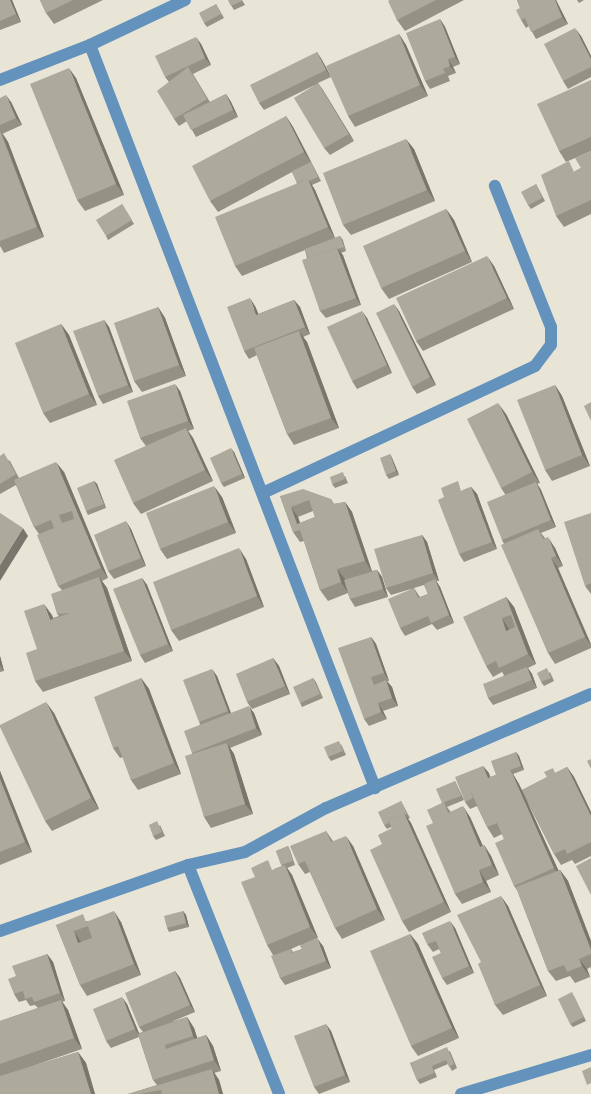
<!DOCTYPE html>
<html>
<head>
<meta charset="utf-8">
<style>
	body { margin:0 }
	#map { position:relative; width:591px; height:1094px; overflow:hidden; background:#e9e5d6; font-family:Literata,serif }
	div>[style] { position:absolute }
	.minor>* { height:12px; margin:-6px; padding:0 6px; transform-origin:6px; border-radius:6px; background:#6392bd }
	.wall>* { inset:0; background:#959185 }
	.shaded-wall>* { inset:0; background:#79766c }
	.building>* { inset:0; background:#ada99b }
	span { translate:-50% -50%; white-space:nowrap; text-align:center; line-height:1.15; -webkit-text-stroke:4.5px #f6f2e3; paint-order:stroke }
</style>
</head>
<body>
<div id="map">
	<div class="minor">
		<i style="left:90px;top:45px;width:796px;rotate:69.01deg"></i>
		<i style="left:0;top:80px;width:97px;rotate:-21.3deg"></i>
		<i style="left:90px;top:45px;width:105px;rotate:-25.3deg"></i>
		<i style="left:265px;top:492px;width:298px;rotate:-25deg"></i>
		<i style="left:535px;top:366px;width:26px;rotate:-53deg"></i>
		<i style="left:551px;top:345px;width:18px;rotate:-90deg"></i>
		<i style="left:551px;top:327px;width:152px;rotate:-111.7deg"></i>
		<i style="left:188px;top:865px;width:246px;rotate:68.3deg"></i>
		<i style="left:0;top:931px;width:199px;rotate:-19.3deg"></i>
		<i style="left:188px;top:865px;width:58px;rotate:-12.8deg"></i>
		<i style="left:245px;top:852px;width:92px;rotate:-28.5deg"></i>
		<i style="left:326px;top:808px;width:288px;rotate:-23.3deg"></i>
		<i style="left:461px;top:1094px;width:136px;rotate:-16.7deg"></i>
	</div>
	<div class="wall">
		<i style="clip-path:polygon(0 0,12px 0,21px 22px,0 30px)"></i>
		<i style="clip-path:polygon(40px 0,103px 0,54px 24px,46px 13px)"></i>
		<i style="clip-path:polygon(228px 0,242px 0,245px 5px,234px 10px)"></i>
		<i style="clip-path:polygon(390px 0,464px 0,405px 31px,397px 20px)"></i>
		<i style="clip-path:polygon(517px 0,556px 0,568px 24px,536px 39px,529px 26px,526px 28px,521px 20px,520px 8px)"></i>
		<i style="clip-path:polygon(577px 0,584px 0,579px 3px)"></i>
		<i style="clip-path:polygon(216px 4px,224px 18px,207px 27px,204px 23px)"></i>
		<i style="clip-path:polygon(440px 19px,445px 27px,460px 64px,453px 67px,456px 73px,448px 76px,450px 81px,430px 89px,425px 81px)"></i>
		<i style="clip-path:polygon(399px 34px,406px 45px,428px 96px,355px 127px,348px 116px)"></i>
		<i style="clip-path:polygon(581px 36px,591px 56px,591px 77px,568px 89px,563px 81px)"></i>
		<i style="clip-path:polygon(201px 44px,211px 65px,193px 74px,210px 102px,226px 94px,231px 102px,238px 117px,196px 137px,187px 121px,179px 126px,174px 119px,169px 82px,165px 77px)"></i>
		<i style="clip-path:polygon(317px 52px,322px 60px,331px 77px,318px 83px,354px 141px,330px 155px,324px 148px,315px 85px,264px 110px,259px 103px)"></i>
		<i style="clip-path:polygon(76px 78px,124px 195px,85px 211px,77px 200px)"></i>
		<i style="clip-path:polygon(591px 80px,591px 151px,566px 162px,559px 151px)"></i>
		<i style="clip-path:polygon(0 98px,11px 102px,22px 125px,2px 134px,8px 142px,44px 237px,4px 253px,0 246px)"></i>
		<i style="clip-path:polygon(286px 116px,293px 127px,321px 181px,312px 185px,315px 190px,335px 238px,322px 243px,340px 236px,343px 240px,346px 251px,341px 253px,361px 305px,326px 318px,320px 311px,305px 250px,242px 276px,235px 266px,297px 183px,292px 172px,218px 212px,210px 201px)"></i>
		<i style="clip-path:polygon(414px 149px,435px 201px,351px 235px,343px 225px)"></i>
		<i style="clip-path:polygon(591px 151px,591px 214px,564px 227px,556px 216px,575px 171px,581px 168px)"></i>
		<i style="clip-path:polygon(536px 184px,545px 201px,531px 209px,528px 205px)"></i>
		<i style="clip-path:polygon(122px 204px,134px 224px,108px 240px,106px 236px)"></i>
		<i style="clip-path:polygon(446px 209px,454px 220px,472px 262px,389px 299px,381px 288px)"></i>
		<i style="clip-path:polygon(494px 266px,514px 309px,423px 351px,416px 341px)"></i>
		<i style="clip-path:polygon(294px 300px,300px 307px,310px 334px,303px 337px,307px 342px,339px 428px,294px 445px,287px 434px,257px 355px,249px 359px,244px 351px,255px 306px,258px 314px)"></i>
		<i style="clip-path:polygon(158px 307px,165px 318px,186px 376px,142px 392px,134px 381px)"></i>
		<i style="clip-path:polygon(399px 311px,436px 385px,417px 394px,412px 387px)"></i>
		<i style="clip-path:polygon(367px 318px,392px 373px,357px 389px,352px 381px)"></i>
		<i style="clip-path:polygon(104px 320px,109px 327px,133px 392px,103px 404px,98px 396px)"></i>
		<i style="clip-path:polygon(61px 324px,69px 335px,97px 405px,50px 423px,43px 413px)"></i>
		<i style="clip-path:polygon(555px 385px,562px 396px,590px 466px,552px 481px,545px 470px)"></i>
		<i style="clip-path:polygon(180px 391px,194px 429px,188px 431px,193px 438px,213px 481px,141px 514px,133px 503px,146px 446px,140px 438px)"></i>
		<i style="clip-path:polygon(506px 414px,540px 483px,537px 484px,541px 490px,556px 527px,541px 533px,545px 538px,555px 548px,563px 566px,558px 568px,591px 644px,591px 648px,555px 664px,548px 653px,504px 544px,502px 540px,505px 494px,501px 488px)"></i>
		<i style="clip-path:polygon(234px 452px,245px 478px,224px 487px,221px 483px)"></i>
		<i style="clip-path:polygon(390px 454px,392px 458px,399px 475px,389px 479px,386px 475px)"></i>
		<i style="clip-path:polygon(0 456px,10px 461px,19px 478px,64px 472px,108px 578px,102px 581px,107px 588px,132px 661px,43px 692px,35px 681px,37px 649px,52px 615px,53px 618px,59px 616px,57px 614px,62px 590px,58px 586px,39px 534px,34px 527px,16px 485px,0 494px)"></i>
		<i style="clip-path:polygon(345px 476px,348px 483px,335px 488px,332px 484px)"></i>
		<i style="clip-path:polygon(94px 481px,97px 484px,106px 508px,88px 515px,86px 511px)"></i>
		<i style="clip-path:polygon(471px 487px,477px 494px,497px 549px,464px 562px,459px 554px,463px 490px)"></i>
		<i style="clip-path:polygon(evenodd,280px 496px,331px 499px,334px 504px,345px 502px,352px 512px,372px 571px,377px 570px,382px 577px,388px 597px,355px 607px,350px 599px,348px 593px,328px 601px,320px 590px,304px 541px,300px 542px,293px 532px,280px 496px,313px 511px,315px 517px,300px 523px,298px 517px,313px 511px)"></i>
		<i style="clip-path:polygon(222px 497px,236px 533px,167px 559px,160px 549px)"></i>
		<i style="clip-path:polygon(591px 513px,591px 594px,585px 586px)"></i>
		<i style="clip-path:polygon(131px 529px,146px 566px,114px 579px,108px 571px)"></i>
		<i style="clip-path:polygon(evenodd,422px 535px,427px 542px,439px 581px,436px 581px,440px 587px,454px 623px,437px 630px,432px 624px,405px 636px,400px 628px,411px 589px,391px 595px,386px 588px,422px 535px,424px 585px,428px 594px,420px 597px,414px 588px,424px 585px)"></i>
		<i style="clip-path:polygon(246px 559px,264px 607px,179px 641px,171px 630px)"></i>
		<i style="clip-path:polygon(142px 578px,147px 585px,173px 651px,145px 663px,140px 655px)"></i>
		<i style="clip-path:polygon(506px 597px,514px 607px,536px 664px,528px 668px,532px 674px,537px 688px,493px 705px,488px 698px,504px 675px,502px 672px,493px 677px,486px 666px)"></i>
		<i style="clip-path:polygon(371px 637px,376px 644px,389px 681px,387px 681px,392px 687px,398px 706px,383px 711px,387px 719px,369px 726px,364px 719px)"></i>
		<i style="clip-path:polygon(0 656px,4px 671px,0 672px)"></i>
		<i style="clip-path:polygon(273px 658px,279px 666px,290px 694px,252px 709px,247px 702px)"></i>
		<i style="clip-path:polygon(550px 672px,554px 681px,544px 686px,541px 682px)"></i>
		<i style="clip-path:polygon(217px 676px,231px 713px,254px 713px,262px 735px,230px 748px,234px 754px,253px 814px,211px 828px,204px 817px,192px 753px,200px 724px,199px 722px)"></i>
		<i style="clip-path:polygon(141px 678px,149px 689px,181px 774px,138px 790px,131px 780px,123px 757px,120px 758px,113px 748px)"></i>
		<i style="clip-path:polygon(313px 678px,316px 682px,323px 698px,302px 707px,300px 703px)"></i>
		<i style="clip-path:polygon(54px 713px,99px 809px,52px 831px,45px 821px)"></i>
		<i style="clip-path:polygon(341px 744px,346px 755px,331px 761px,328px 757px)"></i>
		<i style="clip-path:polygon(516px 752px,519px 756px,524px 770px,513px 774px,522px 790px,567px 767px,574px 777px,591px 812px,591px 856px,575px 864px,572px 860px,561px 865px,554px 854px,526px 799px,558px 871px,560px 870px,568px 881px,591px 941px,591px 967px,587px 969px,590px 977px,575px 983px,570px 976px,556px 981px,548px 971px,517px 890px,514px 886px,504px 839px,502px 834px,494px 838px,487px 827px,477px 806px,470px 809px,465px 802px,483px 766px,490px 777px,496px 775px)"></i>
		<i style="clip-path:polygon(0 771px,32px 852px,0 865px)"></i>
		<i style="clip-path:polygon(455px 781px,457px 785px,464px 800px,447px 807px,451px 812px,470px 817px,483px 846px,484px 845px,491px 856px,499px 875px,486px 881px,491px 892px,462px 904px,455px 894px,433px 823px,442px 803px)"></i>
		<i style="clip-path:polygon(401px 801px,410px 818px,408px 819px,411px 823px,451px 912px,409px 932px,402px 921px,382px 844px,392px 828px,391px 827px,387px 829px,384px 825px)"></i>
		<i style="clip-path:polygon(160px 825px,165px 836px,156px 840px,153px 836px)"></i>
		<i style="clip-path:polygon(326px 831px,333px 841px,353px 846px,385px 920px,342px 939px,335px 928px,310px 872px,305px 874px,298px 864px)"></i>
		<i style="clip-path:polygon(evenodd,288px 846px,290px 850px,295px 865px,287px 868px,292px 875px,318px 938px,309px 942px,323px 946px,331px 968px,285px 985px,280px 978px,273px 955px,267px 945px,274px 869px,282px 866px,276px 851px,288px 846px,300px 945px,302px 949px,293px 952px,291px 949px,300px 945px)"></i>
		<i style="clip-path:polygon(508px 906px,547px 996px,503px 1015px,495px 1005px,481px 962px)"></i>
		<i style="clip-path:polygon(183px 911px,186px 915px,189px 927px,169px 932px,167px 928px)"></i>
		<i style="clip-path:polygon(88px 921px,121px 922px,141px 975px,87px 996px,80px 985px,56px 925px)"></i>
		<i style="clip-path:polygon(455px 928px,474px 973px,447px 985px,442px 978px,441px 953px,439px 949px,433px 952px,427px 944px)"></i>
		<i style="clip-path:polygon(410px 934px,418px 944px,459px 1038px,418px 1056px,411px 1046px)"></i>
		<i style="clip-path:polygon(47px 954px,53px 962px,65px 1001px,62px 1002px,68px 1010px,82px 1049px,24px 1069px,78px 1052px,86px 1063px,95px 1094px,0 1094px,0 1021px,38px 1008px,35px 1005px,30px 1006px,26px 1000px,19px 1002px,14px 994px,16px 976px)"></i>
		<i style="clip-path:polygon(175px 971px,180px 978px,195px 1012px,171px 1022px,187px 1017px,194px 1028px,197px 1038px,206px 1035px,213px 1046px,221px 1071px,214px 1073px,219px 1080px,223px 1094px,128px 1094px,157px 1085px,153px 1080px,139px 1037px,111px 1048px,106px 1041px,127px 1004px,139px 1033px,143px 1032px,139px 1027px)"></i>
		<i style="clip-path:polygon(574px 996px,586px 1021px,573px 1027px,570px 1024px)"></i>
		<i style="clip-path:polygon(331px 1031px,350px 1082px,319px 1094px,314px 1087px)"></i>
		<i style="clip-path:polygon(450px 1051px,457px 1068px,452px 1071px,448px 1064px,434px 1070px,437px 1077px,420px 1084px,417px 1080px,410px 1063px)"></i>
	</div>
	<div class="shaded-wall">
		<i style="clip-path:polygon(10px 0,12px 0,21px 22px,16px 14px)"></i>
		<i style="clip-path:polygon(555px 0,556px 0,568px 24px,562px 17px)"></i>
		<i style="clip-path:polygon(440px 19px,445px 27px,460px 64px,455px 57px)"></i>
		<i style="clip-path:polygon(575px 28px,581px 36px,591px 56px,591px 59px)"></i>
		<i style="clip-path:polygon(399px 34px,406px 45px,428px 96px,420px 85px)"></i>
		<i style="clip-path:polygon(196px 37px,201px 44px,211px 65px,205px 58px)"></i>
		<i style="clip-path:polygon(317px 52px,322px 60px,331px 77px,326px 70px)"></i>
		<i style="clip-path:polygon(448px 59px,453px 67px,456px 73px,450px 66px)"></i>
		<i style="clip-path:polygon(69px 68px,76px 78px,124px 195px,116px 184px)"></i>
		<i style="clip-path:polygon(318px 83px,323px 90px,354px 141px,349px 134px)"></i>
		<i style="clip-path:polygon(226px 94px,231px 102px,238px 117px,233px 110px)"></i>
		<i style="clip-path:polygon(6px 95px,11px 102px,22px 125px,16px 118px)"></i>
		<i style="clip-path:polygon(286px 116px,293px 127px,321px 181px,311px 162px,304px 152px)"></i>
		<i style="clip-path:polygon(1px 131px,8px 142px,44px 237px,37px 227px)"></i>
		<i style="clip-path:polygon(406px 139px,414px 149px,435px 201px,427px 190px)"></i>
		<i style="clip-path:polygon(308px 179px,315px 190px,335px 238px,328px 227px)"></i>
		<i style="clip-path:polygon(446px 209px,454px 220px,472px 262px,465px 251px)"></i>
		<i style="clip-path:polygon(337px 248px,343px 255px,361px 305px,356px 298px)"></i>
		<i style="clip-path:polygon(487px 256px,494px 266px,514px 309px,507px 298px)"></i>
		<i style="clip-path:polygon(250px 298px,255px 306px,262px 322px,256px 315px)"></i>
		<i style="clip-path:polygon(294px 300px,300px 307px,310px 334px,305px 327px)"></i>
		<i style="clip-path:polygon(394px 304px,399px 311px,436px 385px,430px 377px)"></i>
		<i style="clip-path:polygon(158px 307px,165px 318px,186px 376px,179px 365px)"></i>
		<i style="clip-path:polygon(362px 311px,367px 318px,392px 373px,387px 365px)"></i>
		<i style="clip-path:polygon(104px 320px,109px 327px,133px 392px,128px 385px)"></i>
		<i style="clip-path:polygon(61px 324px,69px 335px,97px 405px,89px 394px)"></i>
		<i style="clip-path:polygon(299px 331px,307px 342px,339px 428px,331px 418px)"></i>
		<i style="clip-path:polygon(175px 384px,180px 391px,194px 429px,188px 421px)"></i>
		<i style="clip-path:polygon(555px 385px,562px 396px,590px 466px,582px 455px)"></i>
		<i style="clip-path:polygon(498px 403px,506px 414px,540px 483px,532px 472px)"></i>
		<i style="clip-path:polygon(186px 428px,193px 438px,213px 481px,205px 470px)"></i>
		<i style="clip-path:polygon(231px 448px,234px 452px,245px 478px,242px 474px)"></i>
		<i style="clip-path:polygon(390px 454px,392px 458px,399px 475px,396px 471px)"></i>
		<i style="clip-path:polygon(56px 462px,64px 472px,108px 578px,101px 568px)"></i>
		<i style="clip-path:polygon(94px 481px,97px 484px,106px 508px,104px 504px)"></i>
		<i style="clip-path:polygon(536px 482px,541px 490px,556px 527px,551px 520px)"></i>
		<i style="clip-path:polygon(214px 486px,222px 497px,236px 533px,228px 522px)"></i>
		<i style="clip-path:polygon(471px 487px,477px 494px,497px 549px,492px 542px)"></i>
		<i style="clip-path:polygon(345px 502px,352px 512px,372px 572px,365px 561px)"></i>
		<i style="clip-path:polygon(291px 507px,298px 517px,304px 535px,297px 524px)"></i>
		<i style="clip-path:polygon(126px 521px,131px 529px,146px 566px,141px 558px)"></i>
		<i style="clip-path:polygon(23px 528px,28px 536px,0 581px,0 565px)"></i>
		<i style="clip-path:polygon(422px 535px,427px 542px,439px 581px,433px 573px)"></i>
		<i style="clip-path:polygon(548px 537px,555px 548px,563px 566px,556px 556px)"></i>
		<i style="clip-path:polygon(239px 548px,246px 559px,264px 607px,257px 596px)"></i>
		<i style="clip-path:polygon(551px 558px,558px 568px,591px 645px,585px 637px)"></i>
		<i style="clip-path:polygon(337px 569px,345px 579px,348px 593px,341px 582px)"></i>
		<i style="clip-path:polygon(377px 570px,382px 577px,388px 597px,383px 589px)"></i>
		<i style="clip-path:polygon(99px 577px,107px 588px,132px 661px,124px 651px)"></i>
		<i style="clip-path:polygon(142px 578px,147px 585px,173px 651px,168px 644px)"></i>
		<i style="clip-path:polygon(435px 579px,440px 587px,454px 623px,449px 615px)"></i>
		<i style="clip-path:polygon(506px 597px,514px 607px,536px 664px,528px 654px)"></i>
		<i style="clip-path:polygon(44px 604px,52px 615px,57px 630px,50px 620px)"></i>
		<i style="clip-path:polygon(502px 618px,509px 629px,514px 641px,506px 631px)"></i>
		<i style="clip-path:polygon(371px 637px,376px 644px,389px 681px,384px 673px)"></i>
		<i style="clip-path:polygon(0 656px,4px 671px,0 665px)"></i>
		<i style="clip-path:polygon(273px 658px,279px 666px,290px 694px,285px 686px)"></i>
		<i style="clip-path:polygon(527px 667px,532px 674px,537px 688px,532px 680px)"></i>
		<i style="clip-path:polygon(212px 669px,217px 676px,233px 719px,228px 711px)"></i>
		<i style="clip-path:polygon(141px 678px,149px 689px,181px 774px,174px 763px)"></i>
		<i style="clip-path:polygon(386px 680px,392px 687px,398px 706px,392px 698px)"></i>
		<i style="clip-path:polygon(46px 702px,54px 713px,99px 809px,91px 798px)"></i>
		<i style="clip-path:polygon(378px 703px,383px 711px,387px 719px,381px 712px)"></i>
		<i style="clip-path:polygon(249px 706px,254px 713px,262px 735px,256px 728px)"></i>
		<i style="clip-path:polygon(227px 743px,234px 754px,253px 814px,245px 804px)"></i>
		<i style="clip-path:polygon(516px 752px,519px 756px,524px 770px,521px 766px)"></i>
		<i style="clip-path:polygon(483px 766px,489px 773px,493px 786px,488px 778px)"></i>
		<i style="clip-path:polygon(567px 767px,574px 777px,591px 812px,591px 816px)"></i>
		<i style="clip-path:polygon(510px 769px,519px 784px,562px 878px,554px 868px)"></i>
		<i style="clip-path:polygon(0 771px,32px 852px,25px 842px,0 779px)"></i>
		<i style="clip-path:polygon(463px 806px,470px 817px,488px 858px,480px 847px)"></i>
		<i style="clip-path:polygon(404px 813px,411px 823px,451px 912px,444px 902px)"></i>
		<i style="clip-path:polygon(346px 836px,353px 846px,385px 920px,377px 909px)"></i>
		<i style="clip-path:polygon(484px 845px,491px 856px,499px 875px,492px 865px)"></i>
		<i style="clip-path:polygon(285px 865px,292px 875px,318px 938px,310px 927px)"></i>
		<i style="clip-path:polygon(479px 870px,486px 881px,491px 892px,483px 882px)"></i>
		<i style="clip-path:polygon(560px 870px,568px 881px,591px 941px,591px 950px)"></i>
		<i style="clip-path:polygon(501px 896px,508px 906px,547px 996px,540px 985px)"></i>
		<i style="clip-path:polygon(114px 911px,121px 922px,141px 975px,134px 964px)"></i>
		<i style="clip-path:polygon(183px 911px,186px 915px,189px 927px,186px 923px)"></i>
		<i style="clip-path:polygon(450px 921px,455px 928px,474px 973px,469px 966px)"></i>
		<i style="clip-path:polygon(74px 931px,81px 942px,78px 943px)"></i>
		<i style="clip-path:polygon(410px 934px,418px 944px,459px 1038px,452px 1028px)"></i>
		<i style="clip-path:polygon(317px 938px,323px 946px,331px 968px,326px 961px)"></i>
		<i style="clip-path:polygon(47px 954px,53px 962px,65px 1001px,60px 993px)"></i>
		<i style="clip-path:polygon(579px 959px,587px 969px,590px 977px,582px 966px)"></i>
		<i style="clip-path:polygon(175px 971px,180px 978px,195px 1012px,190px 1005px)"></i>
		<i style="clip-path:polygon(122px 997px,127px 1004px,140px 1036px,135px 1029px)"></i>
		<i style="clip-path:polygon(61px 1000px,68px 1010px,82px 1049px,74px 1038px)"></i>
		<i style="clip-path:polygon(187px 1017px,194px 1028px,200px 1046px,193px 1036px)"></i>
		<i style="clip-path:polygon(326px 1024px,331px 1031px,350px 1082px,345px 1075px)"></i>
		<i style="clip-path:polygon(206px 1035px,213px 1046px,221px 1071px,214px 1060px)"></i>
		<i style="clip-path:polygon(78px 1052px,86px 1063px,95px 1094px,91px 1094px)"></i>
		<i style="clip-path:polygon(212px 1069px,219px 1080px,223px 1094px,219px 1094px)"></i>
	</div>
	<div class="building">
		<i style="clip-path:polygon(0 0,10px 0,16px 14px,0 21px)"></i>
		<i style="clip-path:polygon(40px 0,73px 0,46px 13px)"></i>
		<i style="clip-path:polygon(228px 0,242px 0,242px 1px,231px 6px)"></i>
		<i style="clip-path:polygon(390px 0,436px 0,397px 20px,388px 1px)"></i>
		<i style="clip-path:polygon(517px 0,555px 0,562px 17px,531px 32px,525px 18px,521px 20px,516px 10px,520px 8px)"></i>
		<i style="clip-path:polygon(216px 4px,221px 14px,204px 23px,199px 13px)"></i>
		<i style="clip-path:polygon(440px 19px,455px 57px,448px 59px,450px 66px,443px 69px,445px 73px,425px 81px,406px 33px)"></i>
		<i style="clip-path:polygon(575px 28px,591px 59px,591px 67px,563px 81px,544px 44px)"></i>
		<i style="clip-path:polygon(399px 34px,420px 85px,348px 116px,326px 66px)"></i>
		<i style="clip-path:polygon(196px 37px,205px 58px,165px 77px,155px 56px)"></i>
		<i style="clip-path:polygon(317px 52px,326px 70px,259px 103px,250px 85px)"></i>
		<i style="clip-path:polygon(188px 67px,207px 99px,174px 119px,157px 91px)"></i>
		<i style="clip-path:polygon(69px 68px,116px 184px,77px 200px,30px 84px)"></i>
		<i style="clip-path:polygon(591px 80px,591px 137px,559px 151px,537px 104px)"></i>
		<i style="clip-path:polygon(318px 83px,349px 134px,324px 148px,294px 98px)"></i>
		<i style="clip-path:polygon(226px 94px,233px 110px,191px 130px,183px 115px)"></i>
		<i style="clip-path:polygon(6px 95px,16px 118px,0 125px,0 98px)"></i>
		<i style="clip-path:polygon(286px 116px,304px 152px,210px 201px,192px 166px)"></i>
		<i style="clip-path:polygon(0 131px,37px 227px,0 241px)"></i>
		<i style="clip-path:polygon(406px 139px,427px 190px,343px 225px,323px 173px)"></i>
		<i style="clip-path:polygon(591px 151px,591px 200px,556px 216px,541px 175px,569px 161px,574px 172px,581px 168px,575px 158px)"></i>
		<i style="clip-path:polygon(311px 162px,318px 177px,309px 181px,308px 179px,297px 183px,292px 171px)"></i>
		<i style="clip-path:polygon(308px 179px,328px 227px,235px 266px,215px 217px)"></i>
		<i style="clip-path:polygon(536px 184px,542px 198px,528px 205px,521px 192px)"></i>
		<i style="clip-path:polygon(122px 204px,132px 220px,106px 236px,96px 220px)"></i>
		<i style="clip-path:polygon(446px 209px,465px 251px,381px 288px,363px 246px)"></i>
		<i style="clip-path:polygon(340px 236px,344px 247px,338px 249px,337px 248px,308px 258px,305px 249px)"></i>
		<i style="clip-path:polygon(337px 248px,356px 298px,320px 311px,302px 260px)"></i>
		<i style="clip-path:polygon(487px 256px,507px 298px,416px 341px,396px 298px)"></i>
		<i style="clip-path:polygon(250px 298px,256px 315px,294px 300px,305px 327px,244px 351px,227px 307px)"></i>
		<i style="clip-path:polygon(394px 304px,430px 377px,412px 387px,376px 313px)"></i>
		<i style="clip-path:polygon(158px 307px,179px 365px,134px 381px,114px 323px)"></i>
		<i style="clip-path:polygon(362px 311px,387px 365px,352px 381px,327px 327px)"></i>
		<i style="clip-path:polygon(104px 320px,128px 385px,98px 396px,73px 331px)"></i>
		<i style="clip-path:polygon(61px 324px,89px 394px,43px 413px,15px 343px)"></i>
		<i style="clip-path:polygon(299px 331px,331px 418px,287px 434px,254px 348px)"></i>
		<i style="clip-path:polygon(175px 384px,188px 421px,140px 438px,127px 401px)"></i>
		<i style="clip-path:polygon(555px 385px,582px 455px,545px 470px,517px 400px)"></i>
		<i style="clip-path:polygon(591px 402px,591px 421px,584px 406px)"></i>
		<i style="clip-path:polygon(498px 403px,532px 472px,501px 488px,467px 419px)"></i>
		<i style="clip-path:polygon(186px 428px,205px 470px,133px 503px,114px 460px)"></i>
		<i style="clip-path:polygon(231px 448px,242px 474px,221px 483px,210px 458px)"></i>
		<i style="clip-path:polygon(4px 453px,16px 474px,0 484px,0 456px)"></i>
		<i style="clip-path:polygon(390px 454px,396px 471px,386px 475px,380px 458px)"></i>
		<i style="clip-path:polygon(evenodd,56px 462px,101px 568px,58px 586px,37px 535px,54px 528px,51px 520px,34px 527px,14px 480px,56px 462px,72px 511px,74px 519px,62px 523px,59px 515px,72px 511px)"></i>
		<i style="clip-path:polygon(343px 472px,345px 479px,332px 484px,330px 477px)"></i>
		<i style="clip-path:polygon(94px 481px,104px 504px,86px 511px,77px 488px)"></i>
		<i style="clip-path:polygon(458px 481px,461px 491px,471px 487px,492px 542px,459px 554px,438px 500px,444px 497px,441px 488px)"></i>
		<i style="clip-path:polygon(536px 482px,551px 520px,502px 540px,487px 502px)"></i>
		<i style="clip-path:polygon(214px 486px,228px 522px,160px 549px,146px 513px)"></i>
		<i style="clip-path:polygon(evenodd,303px 489px,331px 499px,333px 504px,345px 502px,365px 561px,337px 569px,341px 582px,320px 590px,300px 530px,293px 532px,280px 496px,303px 489px,309px 500px,315px 517px,297px 524px,291px 507px,309px 500px)"></i>
		<i style="clip-path:polygon(0 513px,23px 528px,0 565px)"></i>
		<i style="clip-path:polygon(591px 513px,591px 583px,585px 586px,564px 522px)"></i>
		<i style="clip-path:polygon(126px 521px,141px 558px,108px 571px,94px 535px)"></i>
		<i style="clip-path:polygon(538px 529px,543px 539px,548px 537px,556px 556px,551px 558px,585px 637px,548px 653px,501px 545px)"></i>
		<i style="clip-path:polygon(422px 535px,433px 573px,386px 588px,374px 549px)"></i>
		<i style="clip-path:polygon(239px 548px,257px 596px,171px 630px,153px 582px)"></i>
		<i style="clip-path:polygon(377px 570px,383px 589px,350px 599px,344px 580px)"></i>
		<i style="clip-path:polygon(99px 577px,124px 651px,35px 681px,26px 653px,37px 649px,24px 611px,44px 604px,50px 620px,70px 613px,57px 614px,51px 594px)"></i>
		<i style="clip-path:polygon(142px 578px,168px 644px,140px 655px,113px 589px)"></i>
		<i style="clip-path:polygon(435px 579px,449px 615px,431px 623px,428px 616px,400px 628px,388px 599px,414px 588px,418px 598px,428px 594px,424px 584px)"></i>
		<i style="clip-path:polygon(evenodd,506px 597px,528px 654px,499px 668px,496px 661px,486px 666px,463px 617px,506px 597px,511px 615px,515px 627px,506px 631px,502px 618px,511px 615px)"></i>
		<i style="clip-path:polygon(371px 637px,384px 673px,371px 677px,374px 685px,386px 680px,392px 698px,378px 703px,381px 712px,364px 719px,338px 648px)"></i>
		<i style="clip-path:polygon(273px 658px,285px 686px,247px 702px,236px 674px)"></i>
		<i style="clip-path:polygon(527px 667px,532px 680px,488px 698px,483px 684px)"></i>
		<i style="clip-path:polygon(547px 668px,551px 678px,541px 682px,537px 673px)"></i>
		<i style="clip-path:polygon(212px 669px,228px 711px,199px 722px,183px 680px)"></i>
		<i style="clip-path:polygon(141px 678px,174px 763px,131px 780px,118px 746px,113px 748px,94px 697px)"></i>
		<i style="clip-path:polygon(313px 678px,320px 694px,300px 703px,293px 687px)"></i>
		<i style="clip-path:polygon(46px 702px,91px 798px,45px 821px,0 727px,0 725px)"></i>
		<i style="clip-path:polygon(249px 706px,256px 728px,192px 753px,184px 731px)"></i>
		<i style="clip-path:polygon(339px 741px,343px 751px,328px 757px,324px 747px)"></i>
		<i style="clip-path:polygon(227px 743px,245px 804px,204px 817px,185px 756px)"></i>
		<i style="clip-path:polygon(516px 752px,521px 766px,510px 770px,510px 769px,496px 775px,491px 761px)"></i>
		<i style="clip-path:polygon(591px 759px,591px 769px,587px 761px)"></i>
		<i style="clip-path:polygon(483px 766px,488px 778px,510px 769px,512px 774px,471px 792px,473px 798px,465px 802px,455px 777px)"></i>
		<i style="clip-path:polygon(567px 767px,591px 816px,591px 842px,567px 854px,565px 849px,554px 854px,522px 790px,547px 777px,544px 772px,553px 768px,555px 773px)"></i>
		<i style="clip-path:polygon(512px 773px,554px 868px,514px 886px,495px 843px,504px 839px,497px 823px,487px 827px,471px 792px)"></i>
		<i style="clip-path:polygon(0 779px,25px 842px,0 852px)"></i>
		<i style="clip-path:polygon(455px 781px,461px 796px,442px 803px,436px 789px)"></i>
		<i style="clip-path:polygon(401px 801px,407px 814px,405px 815px,404px 813px,388px 820px,389px 823px,384px 825px,378px 812px)"></i>
		<i style="clip-path:polygon(444px 802px,448px 813px,463px 806px,480px 847px,484px 845px,492px 865px,479px 870px,483px 882px,455px 894px,426px 826px,433px 823px,427px 810px)"></i>
		<i style="clip-path:polygon(404px 813px,444px 902px,402px 921px,370px 850px,382px 844px,378px 835px,392px 828px,388px 820px)"></i>
		<i style="clip-path:polygon(157px 821px,162px 832px,153px 836px,149px 825px)"></i>
		<i style="clip-path:polygon(326px 831px,331px 842px,346px 836px,377px 909px,335px 928px,305px 861px,298px 864px,290px 846px)"></i>
		<i style="clip-path:polygon(288px 846px,293px 861px,281px 865px,276px 851px)"></i>
		<i style="clip-path:polygon(591px 858px,591px 895px,576px 866px)"></i>
		<i style="clip-path:polygon(268px 860px,272px 870px,285px 865px,310px 927px,267px 945px,241px 882px,255px 877px,251px 868px)"></i>
		<i style="clip-path:polygon(560px 870px,591px 950px,591px 954px,579px 959px,582px 966px,567px 972px,564px 965px,548px 971px,516px 887px)"></i>
		<i style="clip-path:polygon(501px 896px,540px 985px,495px 1005px,478px 964px,481px 962px,457px 915px)"></i>
		<i style="clip-path:polygon(evenodd,114px 911px,134px 964px,80px 985px,56px 925px,83px 914px,86px 922px,114px 911px,88px 926px,92px 938px,78px 943px,74px 931px,88px 926px)"></i>
		<i style="clip-path:polygon(183px 911px,186px 923px,167px 928px,164px 916px)"></i>
		<i style="clip-path:polygon(450px 921px,469px 966px,442px 978px,432px 957px,441px 953px,436px 941px,427px 944px,422px 933px)"></i>
		<i style="clip-path:polygon(410px 934px,452px 1028px,411px 1046px,370px 951px)"></i>
		<i style="clip-path:polygon(317px 938px,326px 961px,280px 978px,271px 956px,291px 949px,292px 953px,302px 949px,300px 945px)"></i>
		<i style="clip-path:polygon(47px 954px,60px 993px,34px 1002px,32px 997px,25px 999px,23px 991px,14px 994px,8px 979px,16px 976px,12px 966px)"></i>
		<i style="clip-path:polygon(175px 971px,190px 1005px,139px 1027px,125px 993px)"></i>
		<i style="clip-path:polygon(572px 992px,584px 1017px,570px 1024px,558px 999px)"></i>
		<i style="clip-path:polygon(122px 997px,135px 1029px,106px 1041px,93px 1009px)"></i>
		<i style="clip-path:polygon(61px 1000px,74px 1038px,0 1064px,0 1021px)"></i>
		<i style="clip-path:polygon(187px 1017px,193px 1036px,165px 1045px,166px 1049px,206px 1035px,214px 1060px,153px 1080px,138px 1034px)"></i>
		<i style="clip-path:polygon(326px 1024px,345px 1075px,314px 1087px,294px 1036px)"></i>
		<i style="clip-path:polygon(447px 1047px,454px 1064px,449px 1067px,446px 1060px,432px 1066px,434px 1073px,417px 1080px,410px 1063px)"></i>
		<i style="clip-path:polygon(78px 1052px,91px 1094px,0 1094px,0 1076px)"></i>
		<i style="clip-path:polygon(591px 1067px,591px 1083px,587px 1085px,582px 1071px)"></i>
		<i style="clip-path:polygon(212px 1069px,219px 1094px,162px 1094px,161px 1090px,139px 1094px,128px 1094px)"></i>
	</div>
</div>
</body>
</html>
